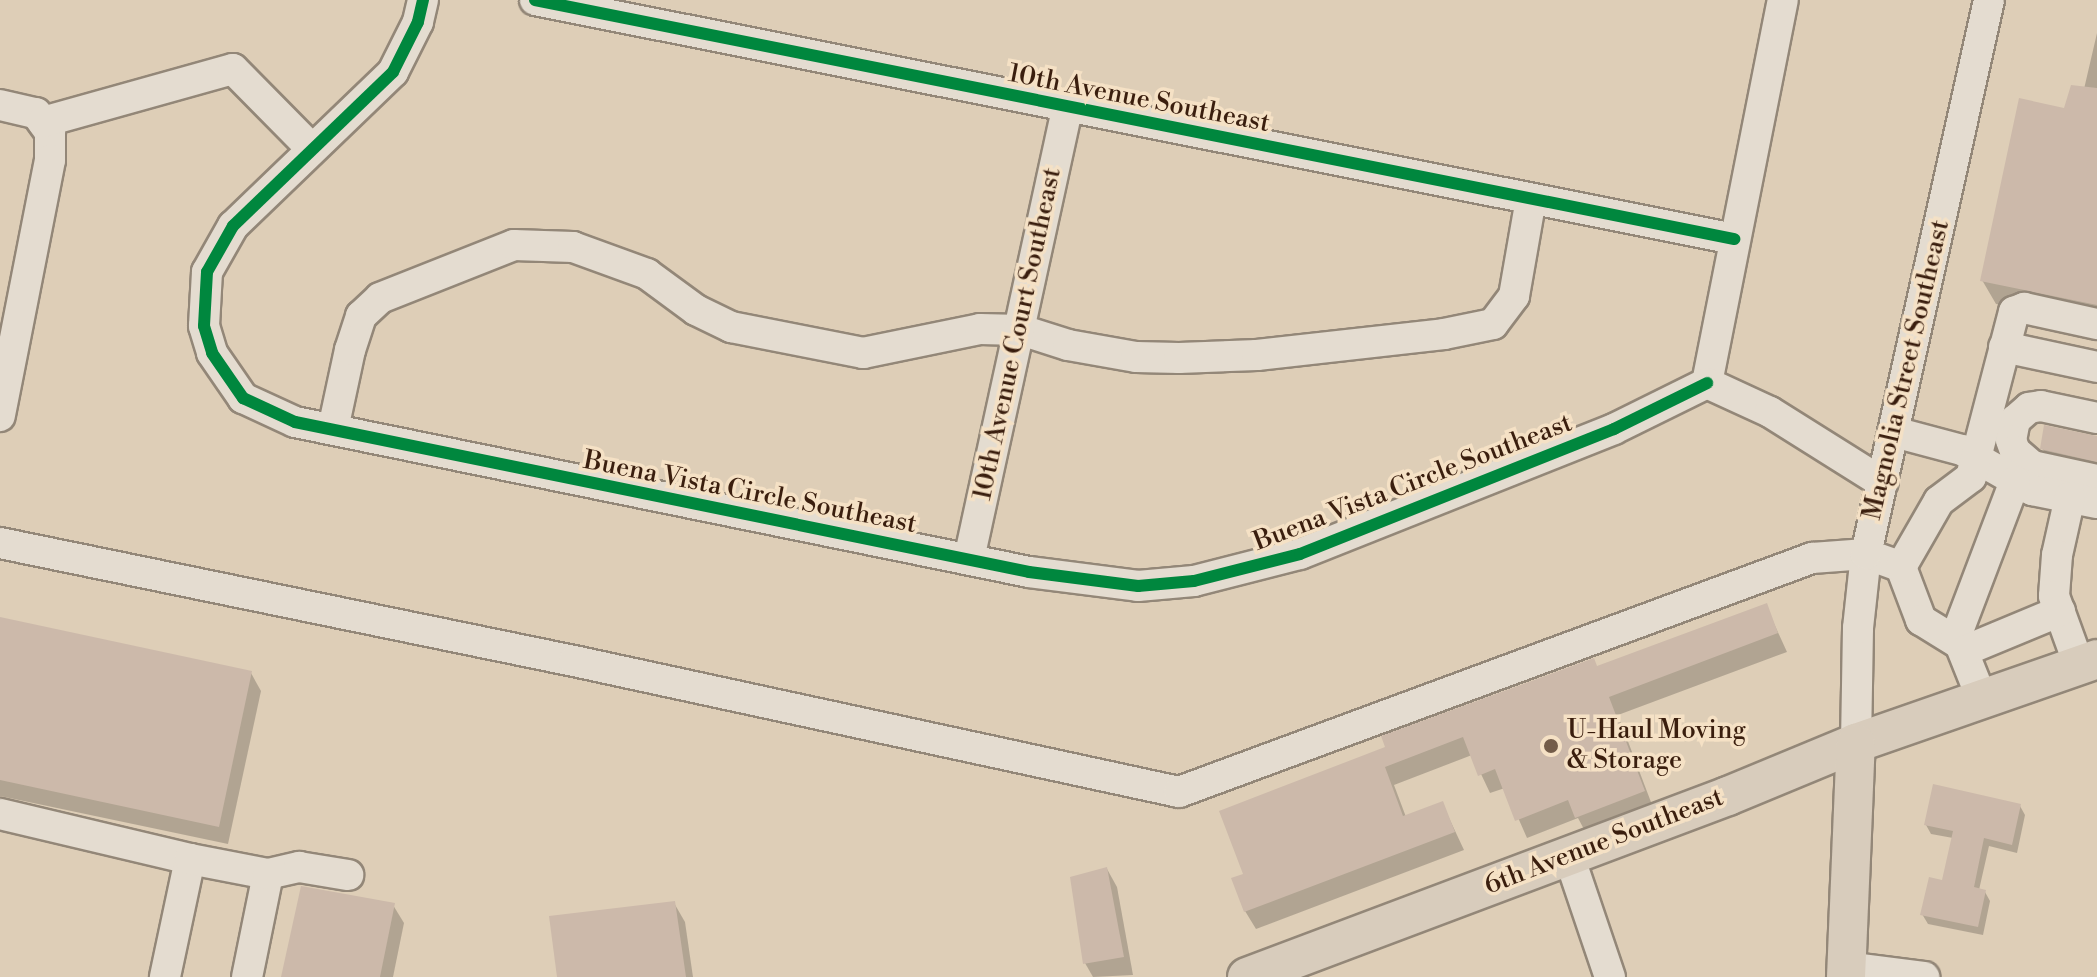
<!DOCTYPE html>
<html>
<head>
<meta charset="utf-8">
<style>
	body { margin:0 }
	#map { position:relative; width:2097px; height:977px; overflow:hidden; background:#deceb7; font-family:"Libre Bodoni",serif }
	div>[style] { position:absolute }
	.shadow>* { inset:0; background:#0003 }
	.building>* { inset:0; background:#ccb9aa }
	.roads { filter:drop-shadow(2px 0 #938778) drop-shadow(-2px 0 #938778) drop-shadow(0 2px #938778) drop-shadow(0 -2px #938778) }
	.minor>* { height:30px; margin:-15px; padding:0 15px; transform-origin:15px; border-radius:15px; background:#e4dcd0 }
	.major>* { height:38px; margin:-19px; padding:0 19px; transform-origin:19px; border-radius:19px; background:#d8ccbc }
	.cycleway>* { height:12px; margin:-6px; padding:0 6px; transform-origin:6px; border-radius:6px; background:#00873e }
	.dots>* { width:22px; height:22px; translate:-50% -50%; box-sizing:border-box; border:4px solid #f5e1c5; border-radius:50% }
	span { translate:-50% -50%; white-space:nowrap; text-align:center; line-height:1.15; -webkit-text-stroke:7px #f5e1c5; paint-order:stroke }
	.street-label { font-size:26px; color:#3a1e0e }
	.poi-label { font-size:26px; color:#3a1e0e }
	.left { translate:0 -50%; text-align:left }
</style>
</head>
<body>
<div id="map">
	<div class="shadow">
		<i style="clip-path:polygon(2097px 33px,2097px 326px,1996px 304px,1982px 280px,2065px 111px,2084px 89px)"></i>
		<i style="clip-path:polygon(2097px 437px,2097px 477px,2052px 466px,2042px 448px)"></i>
		<i style="clip-path:polygon(1766px 606px,1787px 652px,1618px 715px,1654px 810px,1587px 835px,1578px 818px,1527px 838px,1505px 788px,1490px 793px,1472px 755px,1394px 785px,1406px 817px,1442px 803px,1464px 850px,1256px 929px,1245px 911px,1245px 875px,1221px 812px)"></i>
		<i style="clip-path:polygon(0 619px,251px 673px,261px 691px,228px 844px,0 796px)"></i>
		<i style="clip-path:polygon(2020px 806px,2025px 815px,2017px 853px,1989px 846px,1979px 890px,1985px 892px,1990px 901px,1983px 935px,1928px 924px,1922px 914px,1944px 882px,1953px 838px,1931px 834px,1926px 825px)"></i>
		<i style="clip-path:polygon(1107px 869px,1117px 887px,1133px 975px,1093px 977px,1085px 963px)"></i>
		<i style="clip-path:polygon(674px 903px,685px 922px,693px 977px,559px 977px)"></i>
		<i style="clip-path:polygon(393px 905px,404px 923px,393px 977px,283px 977px)"></i>
	</div>
	<div class="building">
		<i style="clip-path:polygon(2071px 85px,2097px 88px,2097px 305px,1980px 281px,2019px 98px,2064px 108px)"></i>
		<i style="clip-path:polygon(2044px 425px,2097px 436px,2097px 462px,2040px 449px)"></i>
		<i style="clip-path:polygon(1767px 603px,1778px 633px,1609px 697px,1645px 791px,1575px 818px,1568px 800px,1515px 821px,1495px 769px,1478px 776px,1463px 737px,1385px 767px,1403px 816px,1443px 801px,1455px 832px,1244px 912px,1231px 878px,1243px 874px,1219px 811px,1385px 747px,1381px 736px,1594px 658px,1597px 666px)"></i>
		<i style="clip-path:polygon(0 617px,252px 671px,219px 827px,0 780px)"></i>
		<i style="clip-path:polygon(1933px 784px,2021px 804px,2012px 845px,1984px 838px,1974px 887px,1986px 890px,1978px 927px,1920px 915px,1929px 877px,1942px 880px,1953px 831px,1924px 825px)"></i>
		<i style="clip-path:polygon(1107px 867px,1124px 957px,1083px 964px,1070px 877px)"></i>
		<i style="clip-path:polygon(301px 886px,395px 903px,380px 977px,281px 977px)"></i>
		<i style="clip-path:polygon(675px 901px,686px 977px,557px 977px,549px 916px)"></i>
	</div>
	<div class="roads">
		<div class="minor">
			<i style="left:423px;top:0;width:23px;rotate:103deg"></i>
			<i style="left:418px;top:22px;width:56px;rotate:116.6deg"></i>
			<i style="left:393px;top:72px;width:222px;rotate:136.1deg"></i>
			<i style="left:233px;top:226px;width:53px;rotate:119.5deg"></i>
			<i style="left:207px;top:272px;width:54px;rotate:93.2deg"></i>
			<i style="left:204px;top:326px;width:28px;rotate:73deg"></i>
			<i style="left:212px;top:353px;width:55px;rotate:55.4deg"></i>
			<i style="left:243px;top:398px;width:57px;rotate:24.8deg"></i>
			<i style="left:295px;top:422px;width:749px;rotate:11.55deg"></i>
			<i style="left:1029px;top:572px;width:110px;rotate:7.3deg"></i>
			<i style="left:1138px;top:586px;width:56px;rotate:-5.1deg"></i>
			<i style="left:1194px;top:581px;width:109px;rotate:-14.3deg"></i>
			<i style="left:1300px;top:554px;width:338px;rotate:-21.7deg"></i>
			<i style="left:1614px;top:429px;width:104px;rotate:-26.3deg"></i>
			<i style="left:535px;top:0;width:1223px;rotate:11.27deg"></i>
			<i style="left:0;top:105px;width:37px;rotate:13deg"></i>
			<i style="left:36px;top:113px;width:24px;rotate:54deg"></i>
			<i style="left:50px;top:132px;width:28px;rotate:90deg"></i>
			<i style="left:50px;top:160px;width:261px;rotate:101.1deg"></i>
			<i style="left:43px;top:122px;width:197px;rotate:-15.6deg"></i>
			<i style="left:233px;top:69px;width:111px;rotate:45.4deg"></i>
			<i style="left:2004px;top:347px;width:95px;rotate:12.1deg"></i>
			<i style="left:1707px;top:383px;width:390px;rotate:-78.8deg"></i>
			<i style="left:1707px;top:383px;width:69px;rotate:24.7deg"></i>
			<i style="left:1770px;top:412px;width:133px;rotate:32.1deg"></i>
			<i style="left:2097px;top:418px;width:57px;rotate:-167.9deg"></i>
			<i style="left:2041px;top:406px;width:12px;rotate:171deg"></i>
			<i style="left:2029px;top:408px;width:18px;rotate:139deg"></i>
			<i style="left:2015px;top:420px;width:20px;rotate:101deg"></i>
			<i style="left:2011px;top:440px;width:12px;rotate:70deg"></i>
			<i style="left:2015px;top:451px;width:23px;rotate:41deg"></i>
			<i style="left:2032px;top:466px;width:66px;rotate:12.2deg"></i>
			<i style="left:333px;top:429px;width:81px;rotate:-77.9deg"></i>
			<i style="left:350px;top:350px;width:36px;rotate:-72deg"></i>
			<i style="left:361px;top:316px;width:26px;rotate:-43deg"></i>
			<i style="left:380px;top:298px;width:144px;rotate:-21.6deg"></i>
			<i style="left:514px;top:245px;width:59px;rotate:1.9deg"></i>
			<i style="left:573px;top:247px;width:79px;rotate:20deg"></i>
			<i style="left:647px;top:274px;width:61px;rotate:36.3deg"></i>
			<i style="left:696px;top:310px;width:39px;rotate:26deg"></i>
			<i style="left:731px;top:327px;width:135px;rotate:11.1deg"></i>
			<i style="left:863px;top:353px;width:119px;rotate:-11.6deg"></i>
			<i style="left:980px;top:329px;width:41px;rotate:1.4deg"></i>
			<i style="left:1021px;top:330px;width:49px;rotate:17.7deg"></i>
			<i style="left:1068px;top:345px;width:69px;rotate:10deg"></i>
			<i style="left:1136px;top:357px;width:43px;rotate:1.3deg"></i>
			<i style="left:1179px;top:358px;width:78px;rotate:-2.2deg"></i>
			<i style="left:1257px;top:355px;width:188px;rotate:-6.4deg"></i>
			<i style="left:1444px;top:334px;width:50px;rotate:-11.5deg"></i>
			<i style="left:1493px;top:324px;width:35px;rotate:-53deg"></i>
			<i style="left:1514px;top:296px;width:98px;rotate:-80.1deg"></i>
			<i style="left:1894px;top:432px;width:70px;rotate:14.8deg"></i>
			<i style="left:1962px;top:450px;width:81px;rotate:29.7deg"></i>
			<i style="left:2032px;top:490px;width:66px;rotate:11.3deg"></i>
			<i style="left:2070px;top:497px;width:59px;rotate:102.6deg"></i>
			<i style="left:2057px;top:555px;width:41px;rotate:94.2deg"></i>
			<i style="left:2054px;top:596px;width:73px;rotate:70.1deg"></i>
			<i style="left:0;top:543px;width:586px;rotate:11.62deg"></i>
			<i style="left:574px;top:661px;width:619px;rotate:12.22deg"></i>
			<i style="left:1179px;top:792px;width:675px;rotate:-20.29deg"></i>
			<i style="left:1812px;top:558px;width:54px;rotate:-4.2deg"></i>
			<i style="left:1866px;top:554px;width:37px;rotate:20deg"></i>
			<i style="left:1901px;top:567px;width:57px;rotate:69.3deg"></i>
			<i style="left:1921px;top:620px;width:46px;rotate:31.6deg"></i>
			<i style="left:1960px;top:644px;width:59px;rotate:68.2deg"></i>
			<i style="left:969px;top:559px;width:462px;rotate:-77.7deg"></i>
			<i style="left:1901px;top:567px;width:76px;rotate:-60.1deg"></i>
			<i style="left:1939px;top:501px;width:40px;rotate:-37deg"></i>
			<i style="left:1971px;top:477px;width:171px;rotate:-75.4deg"></i>
			<i style="left:2014px;top:312px;width:11px;rotate:-22deg"></i>
			<i style="left:2024px;top:308px;width:75px;rotate:12.4deg"></i>
			<i style="left:1955px;top:639px;width:169px;rotate:-69.2deg"></i>
			<i style="left:1964px;top:651px;width:104px;rotate:-22.6deg"></i>
			<i style="left:1856px;top:743px;width:115px;rotate:-89deg"></i>
			<i style="left:1858px;top:628px;width:74px;rotate:-83.8deg"></i>
			<i style="left:1866px;top:554px;width:567px;rotate:-77.48deg"></i>
			<i style="left:0;top:814px;width:195px;rotate:13.3deg"></i>
			<i style="left:190px;top:859px;width:121px;rotate:102deg"></i>
			<i style="left:1569px;top:856px;width:128px;rotate:71.3deg"></i>
			<i style="left:190px;top:859px;width:79px;rotate:10.9deg"></i>
			<i style="left:268px;top:874px;width:105px;rotate:101.5deg"></i>
			<i style="left:268px;top:874px;width:32px;rotate:-13deg"></i>
			<i style="left:299px;top:867px;width:50px;rotate:9.3deg"></i>
			<i style="left:1846px;top:967px;width:79px;rotate:7.3deg"></i>
		</div>
		<div class="major">
			<i style="left:1247px;top:977px;width:514px;rotate:-20.62deg"></i>
			<i style="left:1728px;top:796px;width:139px;rotate:-22.5deg"></i>
			<i style="left:1856px;top:743px;width:255px;rotate:-19.2deg"></i>
			<i style="left:1846px;top:977px;width:234px;rotate:-87.6deg"></i>
		</div>
	</div>
	<div class="cycleway">
		<i style="left:423px;top:0;width:23px;rotate:103deg"></i>
		<i style="left:418px;top:22px;width:56px;rotate:116.6deg"></i>
		<i style="left:393px;top:72px;width:222px;rotate:136.1deg"></i>
		<i style="left:233px;top:226px;width:53px;rotate:119.5deg"></i>
		<i style="left:207px;top:272px;width:54px;rotate:93.2deg"></i>
		<i style="left:204px;top:326px;width:28px;rotate:73deg"></i>
		<i style="left:212px;top:353px;width:55px;rotate:55.4deg"></i>
		<i style="left:243px;top:398px;width:57px;rotate:24.8deg"></i>
		<i style="left:295px;top:422px;width:749px;rotate:11.55deg"></i>
		<i style="left:1029px;top:572px;width:110px;rotate:7.3deg"></i>
		<i style="left:1138px;top:586px;width:56px;rotate:-5.1deg"></i>
		<i style="left:1194px;top:581px;width:109px;rotate:-14.3deg"></i>
		<i style="left:1300px;top:554px;width:338px;rotate:-21.7deg"></i>
		<i style="left:1614px;top:429px;width:104px;rotate:-26.3deg"></i>
		<i style="left:535px;top:0;width:1223px;rotate:11.27deg"></i>
	</div>
	<div class="dots">
		<i style="left:1551px;top:746px;background:#735c49"></i>
	</div>
	<div class="street-label">
		<span style="left:1139px;top:99px;rotate:11deg">10th Avenue Southeast</span>
		<span style="left:1018px;top:334px;rotate:-78deg">10th Avenue Court Southeast</span>
		<span style="left:1907px;top:370px;rotate:-77deg">Magnolia Street Southeast</span>
		<span style="left:1413px;top:483px;rotate:-21deg">Buena Vista Circle Southeast</span>
		<span style="left:750px;top:493px;rotate:11deg">Buena Vista Circle Southeast</span>
		<span style="left:1604px;top:842px;rotate:-21deg">6th Avenue Southeast</span>
	</div>
	<div class="poi-label">
		<span class="left" style="left:1567px;top:746px">U-Haul Moving<br>&amp; Storage</span>
	</div>
</div>
</body>
</html>
